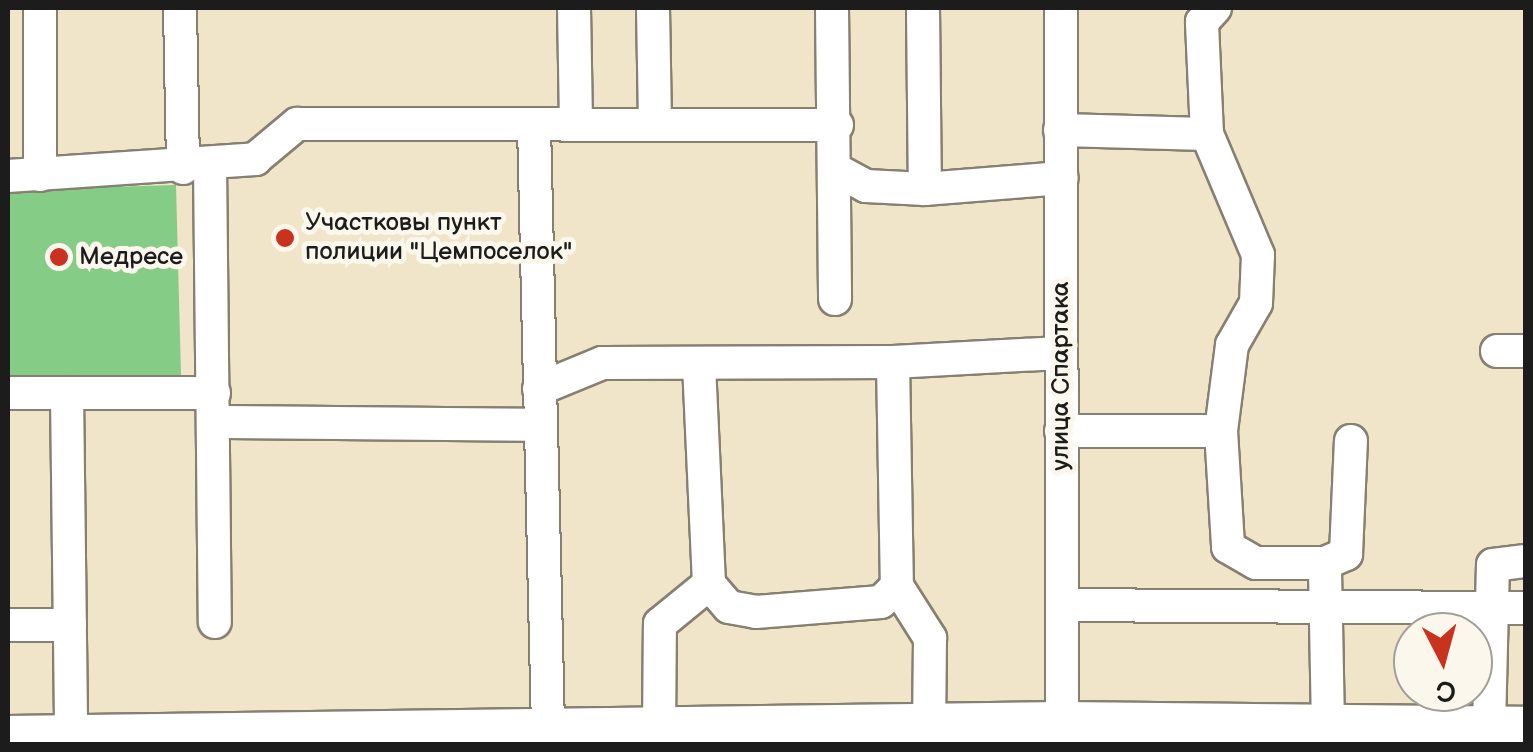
<!DOCTYPE html>
<html>
<head>
<meta charset="utf-8">
<style>
	body { margin:0 }
	#map { position:relative; width:1533px; height:752px; overflow:hidden; background:#f1e5c9; font-family:"Balsamiq Sans",sans-serif }
	div>[style] { position:absolute }
	.green>* { inset:0; background:#85cc87 }
	.roads { filter:drop-shadow(2px 0 #868072) drop-shadow(-2px 0 #868072) drop-shadow(0 2px #868072) drop-shadow(0 -2px #868072) }
	.minor>* { height:32px; margin:-16px; padding:0 16px; transform-origin:16px; border-radius:16px; background:#fff }
	.major>* { height:42px; margin:-21px; padding:0 21px; transform-origin:21px; border-radius:21px; background:#fff }
	.dots>* { width:28px; height:28px; translate:-50% -50%; box-sizing:border-box; border:5px solid #fbf7ec; border-radius:50% }
	span { translate:-50% -50%; white-space:nowrap; text-align:center; line-height:1.15; -webkit-text-stroke:10px #fbf7ec; paint-order:stroke }
	.poi-label { font-size:25px; color:#1c1c1c }
	.left { translate:0 -50%; text-align:left }
	.street-label { font-size:25px; color:#1c1c1c }
	.frame { position:absolute; inset:0; border:10px solid #1c1c1c; pointer-events:none }
	.north { position:absolute; left:1393px; top:612px; width:100px; height:100px; box-sizing:border-box; background:#fbf7ec; border:2px solid #a29f99; border-radius:50%; rotate:174deg; font-size:28px; font-weight:700; line-height:40px; text-align:center; color:#1c1c1c }
	.north::after { content:''; display:block; margin:auto; width:35px; height:45px; background:#c8321e; clip-path:polygon(50% 0,100% 100%,50% 72%,0 100%) }
</style>
</head>
<body>
<div id="map">
	<div class="green">
		<i style="clip-path:polygon(176px 185px,181px 375px,8px 380px,8px 190px)"></i>
	</div>
	<div class="roads">
		<div class="minor">
			<i style="left:40px;top:8px;width:167px;rotate:90deg"></i>
			<i style="left:180px;top:8px;width:160px;rotate:88.9deg"></i>
			<i style="left:574px;top:8px;width:116px;rotate:89deg"></i>
			<i style="left:653px;top:8px;width:115px;rotate:89deg"></i>
			<i style="left:832px;top:8px;width:291px;rotate:89.4deg"></i>
			<i style="left:923px;top:8px;width:181px;rotate:89.4deg"></i>
			<i style="left:1061px;top:8px;width:736px;rotate:89.92deg"></i>
			<i style="left:534px;top:125px;width:605px;rotate:88.67deg"></i>
			<i style="left:1060px;top:130px;width:147px;rotate:1.6deg"></i>
			<i style="left:1207px;top:134px;width:131px;rotate:67.1deg"></i>
			<i style="left:1258px;top:255px;width:48px;rotate:92.4deg"></i>
			<i style="left:1256px;top:303px;width:48px;rotate:119.7deg"></i>
			<i style="left:1232px;top:345px;width:87px;rotate:97.3deg"></i>
			<i style="left:1207px;top:134px;width:112px;rotate:-92.6deg"></i>
			<i style="left:1202px;top:22px;width:19px;rotate:-47deg"></i>
			<i style="left:210px;top:164px;width:458px;rotate:89.4deg"></i>
			<i style="left:838px;top:171px;width:32px;rotate:28deg"></i>
			<i style="left:866px;top:186px;width:59px;rotate:2.9deg"></i>
			<i style="left:925px;top:189px;width:137px;rotate:-4.6deg"></i>
			<i style="left:8px;top:176px;width:248px;rotate:-3.9deg"></i>
			<i style="left:255px;top:159px;width:55px;rotate:-39.8deg"></i>
			<i style="left:297px;top:124px;width:540px;rotate:0.11deg"></i>
			<i style="left:1497px;top:351px;width:29px"></i>
			<i style="left:893px;top:362px;width:224px;rotate:89deg"></i>
			<i style="left:897px;top:586px;width:62px;rotate:57.6deg"></i>
			<i style="left:930px;top:638px;width:91px;rotate:90.6deg"></i>
			<i style="left:539px;top:389px;width:68px;rotate:-22.4deg"></i>
			<i style="left:602px;top:363px;width:291px;rotate:-0.2deg"></i>
			<i style="left:893px;top:362px;width:167px;rotate:-3.1deg"></i>
			<i style="left:8px;top:393px;width:206px"></i>
			<i style="left:67px;top:393px;width:344px;rotate:89.3deg"></i>
			<i style="left:214px;top:422px;width:326px;rotate:0.5deg"></i>
			<i style="left:1061px;top:431px;width:160px"></i>
			<i style="left:1221px;top:431px;width:116px;rotate:86.5deg"></i>
			<i style="left:1228px;top:547px;width:32px;rotate:30deg"></i>
			<i style="left:1256px;top:563px;width:69px"></i>
			<i style="left:709px;top:584px;width:30px;rotate:49deg"></i>
			<i style="left:729px;top:607px;width:27px;rotate:10deg"></i>
			<i style="left:756px;top:612px;width:125px;rotate:-4.6deg"></i>
			<i style="left:881px;top:602px;width:23px;rotate:-45deg"></i>
			<i style="left:1062px;top:605px;width:464px;rotate:0.4deg"></i>
			<i style="left:8px;top:625px;width:62px"></i>
			<i style="left:1328px;top:726px;width:163px;rotate:-91.1deg"></i>
			<i style="left:1325px;top:563px;width:23px;rotate:-23deg"></i>
			<i style="left:1346px;top:554px;width:113px;rotate:-87.5deg"></i>
			<i style="left:1489px;top:727px;width:162px;rotate:-88.6deg"></i>
			<i style="left:1493px;top:565px;width:33px;rotate:-7deg"></i>
			<i style="left:659px;top:732px;width:108px;rotate:-89.5deg"></i>
			<i style="left:660px;top:624px;width:63px;rotate:-39.2deg"></i>
			<i style="left:709px;top:584px;width:218px;rotate:-92.6deg"></i>
		</div>
		<div class="major">
			<i style="left:8px;top:737px;width:1054px;rotate:-0.76deg"></i>
			<i style="left:1062px;top:723px;width:464px;rotate:0.6deg"></i>
		</div>
	</div>
	<div class="dots">
		<i style="left:285px;top:238px;background:#c8321e"></i>
		<i style="left:59px;top:257px;background:#c8321e"></i>
	</div>
	<div class="poi-label">
		<span class="left" style="left:305px;top:238px">Участковы пункт<br>полиции "Цемпоселок"</span>
		<span class="left" style="left:79px;top:257px">Медресе</span>
	</div>
	<div class="street-label">
		<span style="left:1061px;top:376px;rotate:-90deg">улица Спартака</span>
	</div>
	<div class="frame"></div>
	<div class="north">С</div>
</div>
</body>
</html>
